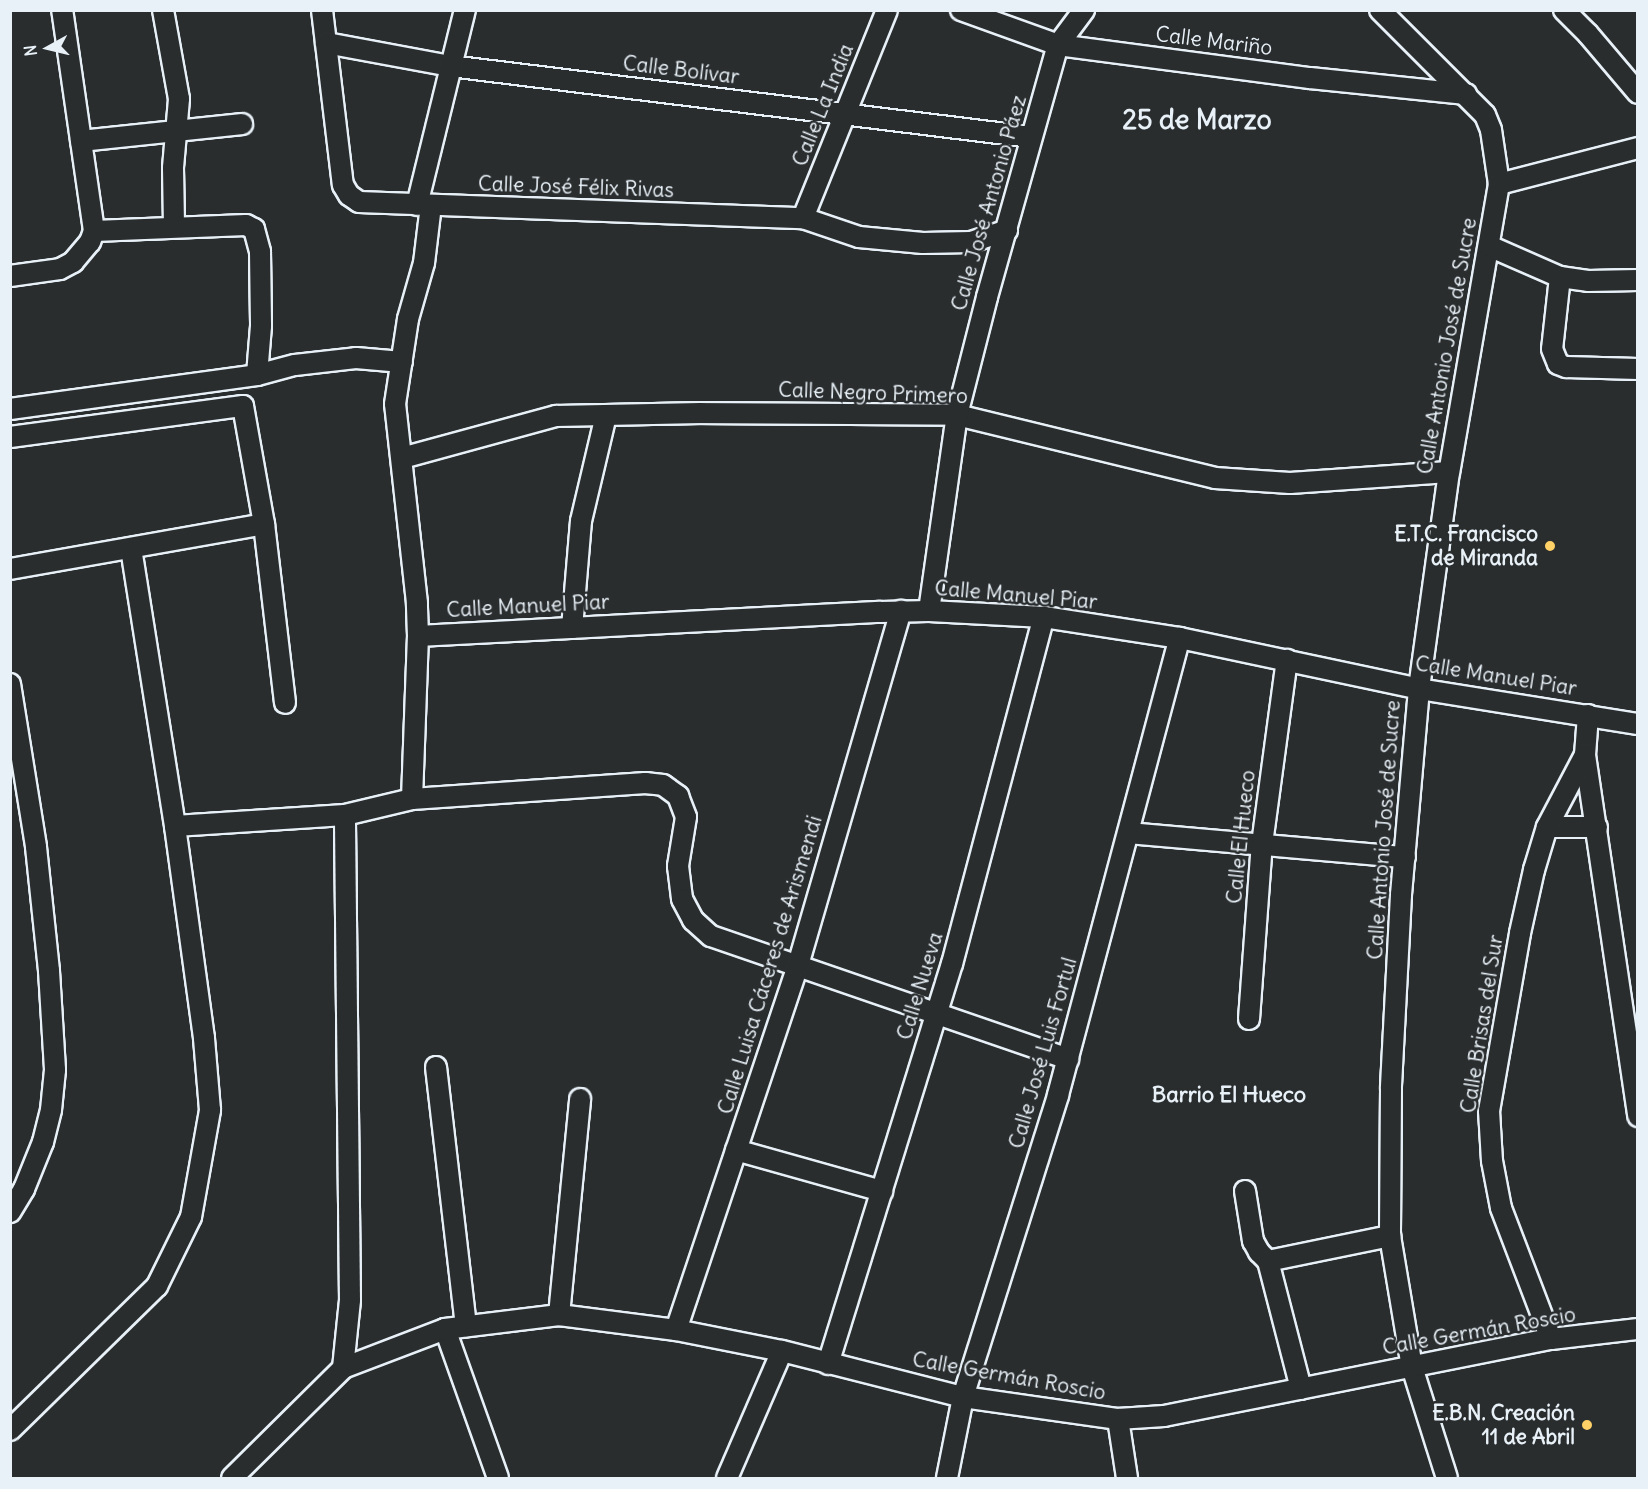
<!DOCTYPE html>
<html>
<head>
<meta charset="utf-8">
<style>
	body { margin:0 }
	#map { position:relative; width:1648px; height:1489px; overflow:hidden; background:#2a2d2e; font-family:Delius,sans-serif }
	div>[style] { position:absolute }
	.roads { filter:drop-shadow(2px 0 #e8f1f8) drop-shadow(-2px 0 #e8f1f8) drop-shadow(0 2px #e8f1f8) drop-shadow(0 -2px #e8f1f8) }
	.minor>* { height:20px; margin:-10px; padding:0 10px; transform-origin:10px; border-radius:10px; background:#2a2d2e }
	.dots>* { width:16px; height:16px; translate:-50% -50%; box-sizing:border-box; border:3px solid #2a2d2e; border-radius:50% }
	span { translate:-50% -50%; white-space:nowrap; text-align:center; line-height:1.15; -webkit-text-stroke:5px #2a2d2e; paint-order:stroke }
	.street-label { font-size:21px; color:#e8f1f8 }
	.poi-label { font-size:21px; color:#e8f1f8; font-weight:700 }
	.right { translate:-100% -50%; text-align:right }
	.neighbourhood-label { font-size:22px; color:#e8f1f8; font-weight:700 }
	.district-label { font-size:27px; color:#e8f1f8; font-weight:700 }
	.frame { position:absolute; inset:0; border:12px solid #e8f1f8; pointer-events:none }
	.north { position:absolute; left:18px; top:18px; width:60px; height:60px; -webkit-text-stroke:4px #2a2d2e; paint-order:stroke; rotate:262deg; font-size:16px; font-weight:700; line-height:24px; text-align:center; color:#e8f1f8 }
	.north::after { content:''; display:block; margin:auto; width:21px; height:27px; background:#e8f1f8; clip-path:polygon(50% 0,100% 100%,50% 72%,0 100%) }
</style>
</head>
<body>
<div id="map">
	<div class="roads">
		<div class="minor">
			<i style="left:163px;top:10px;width:90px;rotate:79.8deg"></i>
			<i style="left:179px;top:99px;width:69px;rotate:95deg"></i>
			<i style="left:173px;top:168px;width:59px;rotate:89deg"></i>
			<i style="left:322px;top:10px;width:176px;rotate:83.2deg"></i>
			<i style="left:343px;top:185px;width:12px;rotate:59deg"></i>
			<i style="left:349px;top:195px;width:12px;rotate:35deg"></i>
			<i style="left:359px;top:202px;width:444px;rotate:2.1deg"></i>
			<i style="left:803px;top:218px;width:59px;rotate:18.7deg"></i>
			<i style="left:859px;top:237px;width:64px;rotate:5.4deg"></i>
			<i style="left:923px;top:243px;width:48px;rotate:-1.2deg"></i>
			<i style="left:971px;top:242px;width:38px;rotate:-18deg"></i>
			<i style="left:961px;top:10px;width:103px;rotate:19.8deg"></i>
			<i style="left:1058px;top:45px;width:254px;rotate:7.5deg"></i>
			<i style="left:1310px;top:78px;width:157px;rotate:5.9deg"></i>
			<i style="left:1380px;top:10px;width:148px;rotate:45deg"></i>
			<i style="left:1485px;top:115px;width:16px;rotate:68deg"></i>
			<i style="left:1491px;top:130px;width:55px;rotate:81.6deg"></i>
			<i style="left:1499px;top:184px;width:292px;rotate:99.8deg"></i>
			<i style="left:1449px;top:472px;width:219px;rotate:97.9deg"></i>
			<i style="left:1419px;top:689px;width:207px;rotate:95deg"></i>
			<i style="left:1401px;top:895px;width:194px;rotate:93deg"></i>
			<i style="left:1391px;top:1089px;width:147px;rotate:90.4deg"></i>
			<i style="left:1390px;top:1236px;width:133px;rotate:80.5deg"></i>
			<i style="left:1412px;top:1367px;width:116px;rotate:72.5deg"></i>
			<i style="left:1564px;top:10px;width:34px;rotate:45deg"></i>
			<i style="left:1588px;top:34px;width:77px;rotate:49.7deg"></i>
			<i style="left:326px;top:43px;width:126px;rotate:10.5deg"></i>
			<i style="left:450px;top:66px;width:585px;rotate:6.97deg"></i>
			<i style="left:81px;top:141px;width:162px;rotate:-6deg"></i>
			<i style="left:1499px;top:184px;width:144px;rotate:-14.5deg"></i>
			<i style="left:417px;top:205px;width:201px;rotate:-76.2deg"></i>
			<i style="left:803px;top:218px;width:224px;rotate:-68deg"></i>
			<i style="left:94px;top:231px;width:152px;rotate:-2.3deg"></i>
			<i style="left:246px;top:225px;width:9px;rotate:27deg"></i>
			<i style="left:254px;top:229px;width:24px;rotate:75deg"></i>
			<i style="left:260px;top:252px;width:74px;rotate:89.2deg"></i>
			<i style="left:261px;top:326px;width:49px;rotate:94.7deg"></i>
			<i style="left:1489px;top:246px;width:77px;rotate:23.6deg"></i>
			<i style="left:1560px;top:277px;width:28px;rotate:8deg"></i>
			<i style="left:1588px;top:281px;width:50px;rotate:-1.1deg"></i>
			<i style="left:10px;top:276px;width:50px;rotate:-8deg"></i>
			<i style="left:60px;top:269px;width:15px;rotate:-28deg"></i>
			<i style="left:73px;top:262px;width:26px;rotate:-50deg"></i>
			<i style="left:90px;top:242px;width:12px;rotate:-70deg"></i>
			<i style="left:94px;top:231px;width:223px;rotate:-98.2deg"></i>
			<i style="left:1560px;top:277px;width:72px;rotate:96.3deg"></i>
			<i style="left:1552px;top:349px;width:16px;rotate:68deg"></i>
			<i style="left:1558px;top:364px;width:9px;rotate:21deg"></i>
			<i style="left:1566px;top:367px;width:72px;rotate:1.6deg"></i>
			<i style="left:10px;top:409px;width:249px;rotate:-7.8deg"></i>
			<i style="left:257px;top:375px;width:39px;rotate:-15deg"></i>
			<i style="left:295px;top:365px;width:61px;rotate:-6.5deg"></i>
			<i style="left:356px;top:358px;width:46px;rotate:5deg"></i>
			<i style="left:10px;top:437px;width:235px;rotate:-7.6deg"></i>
			<i style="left:243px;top:406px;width:120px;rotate:79.9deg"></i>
			<i style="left:264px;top:524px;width:180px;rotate:83.3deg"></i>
			<i style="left:402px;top:458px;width:160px;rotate:-15.3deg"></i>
			<i style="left:556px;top:416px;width:145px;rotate:-1.2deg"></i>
			<i style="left:701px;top:413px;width:256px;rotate:0.4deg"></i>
			<i style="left:957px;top:415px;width:266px;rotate:13.7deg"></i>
			<i style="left:1215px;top:478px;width:75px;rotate:3.8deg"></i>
			<i style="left:1290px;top:483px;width:159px;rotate:-4deg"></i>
			<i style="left:10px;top:569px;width:258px;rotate:-10deg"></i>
			<i style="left:929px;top:611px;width:198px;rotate:-81.9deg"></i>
			<i style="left:957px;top:415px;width:122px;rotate:-75.7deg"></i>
			<i style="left:987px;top:297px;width:262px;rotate:-74.3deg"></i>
			<i style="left:1058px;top:45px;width:44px;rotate:-53.4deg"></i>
			<i style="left:572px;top:628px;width:107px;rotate:-85.2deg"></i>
			<i style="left:581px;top:521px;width:109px;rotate:-76.7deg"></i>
			<i style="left:418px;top:636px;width:463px;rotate:-3deg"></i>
			<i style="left:880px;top:612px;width:49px;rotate:-1.2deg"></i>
			<i style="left:929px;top:611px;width:115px;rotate:3deg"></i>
			<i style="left:1044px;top:617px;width:138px;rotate:8.8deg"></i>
			<i style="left:1180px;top:638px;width:244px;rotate:12deg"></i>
			<i style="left:1419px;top:689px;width:222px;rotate:9.1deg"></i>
			<i style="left:10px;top:684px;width:165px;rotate:80.9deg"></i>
			<i style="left:36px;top:847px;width:125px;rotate:84deg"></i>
			<i style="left:49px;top:971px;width:99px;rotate:86.5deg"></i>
			<i style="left:55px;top:1070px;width:40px;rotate:95.7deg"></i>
			<i style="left:51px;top:1110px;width:33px;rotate:104deg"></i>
			<i style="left:43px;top:1142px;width:51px;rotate:112deg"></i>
			<i style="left:24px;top:1189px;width:27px;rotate:121deg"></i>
			<i style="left:1588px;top:715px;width:40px;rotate:94.3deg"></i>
			<i style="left:1585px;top:755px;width:365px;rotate:81.6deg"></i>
			<i style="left:412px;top:799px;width:163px;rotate:-87.9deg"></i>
			<i style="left:418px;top:636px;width:33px;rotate:-92deg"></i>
			<i style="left:417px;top:603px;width:200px;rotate:-96.3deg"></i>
			<i style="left:395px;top:404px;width:86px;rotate:-81.3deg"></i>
			<i style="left:408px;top:319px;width:58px;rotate:-74.1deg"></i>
			<i style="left:424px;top:263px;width:58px;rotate:-83.1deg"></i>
			<i style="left:175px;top:826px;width:170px;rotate:-3.7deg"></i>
			<i style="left:345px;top:815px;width:69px;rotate:-13.4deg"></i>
			<i style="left:412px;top:799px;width:234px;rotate:-3.9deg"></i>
			<i style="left:645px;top:783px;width:18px;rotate:6deg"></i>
			<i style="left:663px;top:785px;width:19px;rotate:36deg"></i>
			<i style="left:678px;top:796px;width:22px;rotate:69deg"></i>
			<i style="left:686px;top:817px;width:50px;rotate:99.3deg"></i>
			<i style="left:678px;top:866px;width:33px;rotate:83deg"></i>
			<i style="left:682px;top:899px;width:24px;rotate:62deg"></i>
			<i style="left:693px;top:920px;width:24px;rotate:42deg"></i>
			<i style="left:711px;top:936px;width:378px;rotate:19deg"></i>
			<i style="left:1547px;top:827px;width:50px"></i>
			<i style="left:1128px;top:833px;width:278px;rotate:5deg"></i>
			<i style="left:1249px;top:1019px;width:175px;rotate:-85.8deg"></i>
			<i style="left:1262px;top:844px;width:186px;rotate:-82.3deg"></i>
			<i style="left:436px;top:1067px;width:261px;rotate:83.4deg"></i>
			<i style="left:736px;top:1150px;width:152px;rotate:15.7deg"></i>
			<i style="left:1245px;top:1191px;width:51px;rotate:80.9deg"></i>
			<i style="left:1253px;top:1241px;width:13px;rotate:61deg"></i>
			<i style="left:1259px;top:1252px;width:13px;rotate:45deg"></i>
			<i style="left:1268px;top:1261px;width:132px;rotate:75.5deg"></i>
			<i style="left:1268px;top:1261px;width:125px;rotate:-11.6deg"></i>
			<i style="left:559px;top:1315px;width:217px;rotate:-84.4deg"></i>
			<i style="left:445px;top:1329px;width:158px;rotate:70.4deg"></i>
			<i style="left:676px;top:1330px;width:385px;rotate:-71.5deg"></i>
			<i style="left:798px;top:965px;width:369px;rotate:-73.8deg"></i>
			<i style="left:1551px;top:1339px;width:140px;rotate:-110.9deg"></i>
			<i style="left:1501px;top:1208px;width:48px;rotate:-100.8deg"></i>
			<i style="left:1492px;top:1161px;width:50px;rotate:-93.4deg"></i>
			<i style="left:1489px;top:1111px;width:181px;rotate:-80.1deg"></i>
			<i style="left:1520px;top:933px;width:65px;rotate:-77.5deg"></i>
			<i style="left:1534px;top:870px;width:45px;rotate:-73.2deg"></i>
			<i style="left:1547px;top:827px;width:81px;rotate:-62.2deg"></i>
			<i style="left:828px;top:1364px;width:419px;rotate:-72.8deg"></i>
			<i style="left:952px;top:964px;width:359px;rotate:-75.2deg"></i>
			<i style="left:343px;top:1368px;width:109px;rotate:-20.9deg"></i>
			<i style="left:445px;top:1329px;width:115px;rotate:-7deg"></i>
			<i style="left:559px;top:1315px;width:118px;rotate:7.3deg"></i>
			<i style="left:676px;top:1330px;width:108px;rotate:11.2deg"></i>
			<i style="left:782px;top:1351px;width:187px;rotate:14.3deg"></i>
			<i style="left:963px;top:1397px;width:157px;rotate:8.1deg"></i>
			<i style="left:1118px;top:1419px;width:46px;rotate:-3.7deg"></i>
			<i style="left:1164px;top:1416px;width:395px;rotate:-11.3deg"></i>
			<i style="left:1551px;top:1339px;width:88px;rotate:-6.6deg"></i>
			<i style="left:1118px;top:1419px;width:60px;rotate:81.3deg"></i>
			<i style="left:10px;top:1430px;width:206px;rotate:-44.4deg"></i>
			<i style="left:157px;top:1286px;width:77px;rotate:-63.8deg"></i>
			<i style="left:191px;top:1217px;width:109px;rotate:-79.9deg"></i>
			<i style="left:210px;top:1110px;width:72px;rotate:-94.8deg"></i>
			<i style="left:204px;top:1038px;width:214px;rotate:-97.8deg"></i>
			<i style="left:175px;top:826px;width:281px;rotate:-99deg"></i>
			<i style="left:232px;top:1478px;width:156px;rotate:-44.7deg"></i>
			<i style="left:343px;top:1368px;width:68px;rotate:-84.1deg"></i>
			<i style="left:350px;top:1300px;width:485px;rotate:-90.6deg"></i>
			<i style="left:727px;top:1478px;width:138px;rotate:-66.6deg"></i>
			<i style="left:947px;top:1478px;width:83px;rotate:-78.8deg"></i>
			<i style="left:963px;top:1397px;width:317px;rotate:-72.5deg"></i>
			<i style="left:1058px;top:1095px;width:473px;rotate:-75.1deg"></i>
		</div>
	</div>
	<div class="dots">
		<i style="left:1550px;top:546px;background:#ffd166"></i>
		<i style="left:1587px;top:1425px;background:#ffd166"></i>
	</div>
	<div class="street-label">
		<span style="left:1214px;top:41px;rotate:7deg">Calle Mariño</span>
		<span style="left:681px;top:70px;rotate:7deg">Calle Bolívar</span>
		<span style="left:823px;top:105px;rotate:-68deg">Calle La India</span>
		<span style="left:576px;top:187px;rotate:2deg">Calle José Félix Rivas</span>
		<span style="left:989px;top:203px;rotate:-74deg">Calle José Antonio Páez</span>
		<span style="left:1447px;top:346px;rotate:-80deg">Calle Antonio José de Sucre</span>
		<span style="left:873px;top:393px;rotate:2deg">Calle Negro Primero</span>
		<span style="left:1016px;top:595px;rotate:5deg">Calle Manuel Piar</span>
		<span style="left:528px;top:606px;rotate:-3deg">Calle Manuel Piar</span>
		<span style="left:1496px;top:676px;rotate:9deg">Calle Manuel Piar</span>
		<span style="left:1384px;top:830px;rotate:-86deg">Calle Antonio José de Sucre</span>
		<span style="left:1241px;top:837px;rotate:-84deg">Calle El Hueco</span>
		<span style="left:770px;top:965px;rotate:-73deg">Calle Luisa Cáceres de Arismendi</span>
		<span style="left:920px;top:986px;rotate:-73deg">Calle Nueva</span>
		<span style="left:1482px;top:1024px;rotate:-81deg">Calle Brisas del Sur</span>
		<span style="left:1043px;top:1053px;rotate:-74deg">Calle José Luis Fortul</span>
		<span style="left:1479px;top:1331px;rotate:-10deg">Calle Germán Roscio</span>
		<span style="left:1009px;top:1376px;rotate:10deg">Calle Germán Roscio</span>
	</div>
	<div class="poi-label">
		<span class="right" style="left:1538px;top:546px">E.T.C. Francisco<br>de Miranda</span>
		<span class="right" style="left:1575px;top:1425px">E.B.N. Creación<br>11 de Abril</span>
	</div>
	<div class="neighbourhood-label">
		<span style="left:1229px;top:1095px">Barrio El Hueco</span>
	</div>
	<div class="district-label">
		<span style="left:1197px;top:120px">25 de Marzo</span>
	</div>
	<div class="frame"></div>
	<div class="north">N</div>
</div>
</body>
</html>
